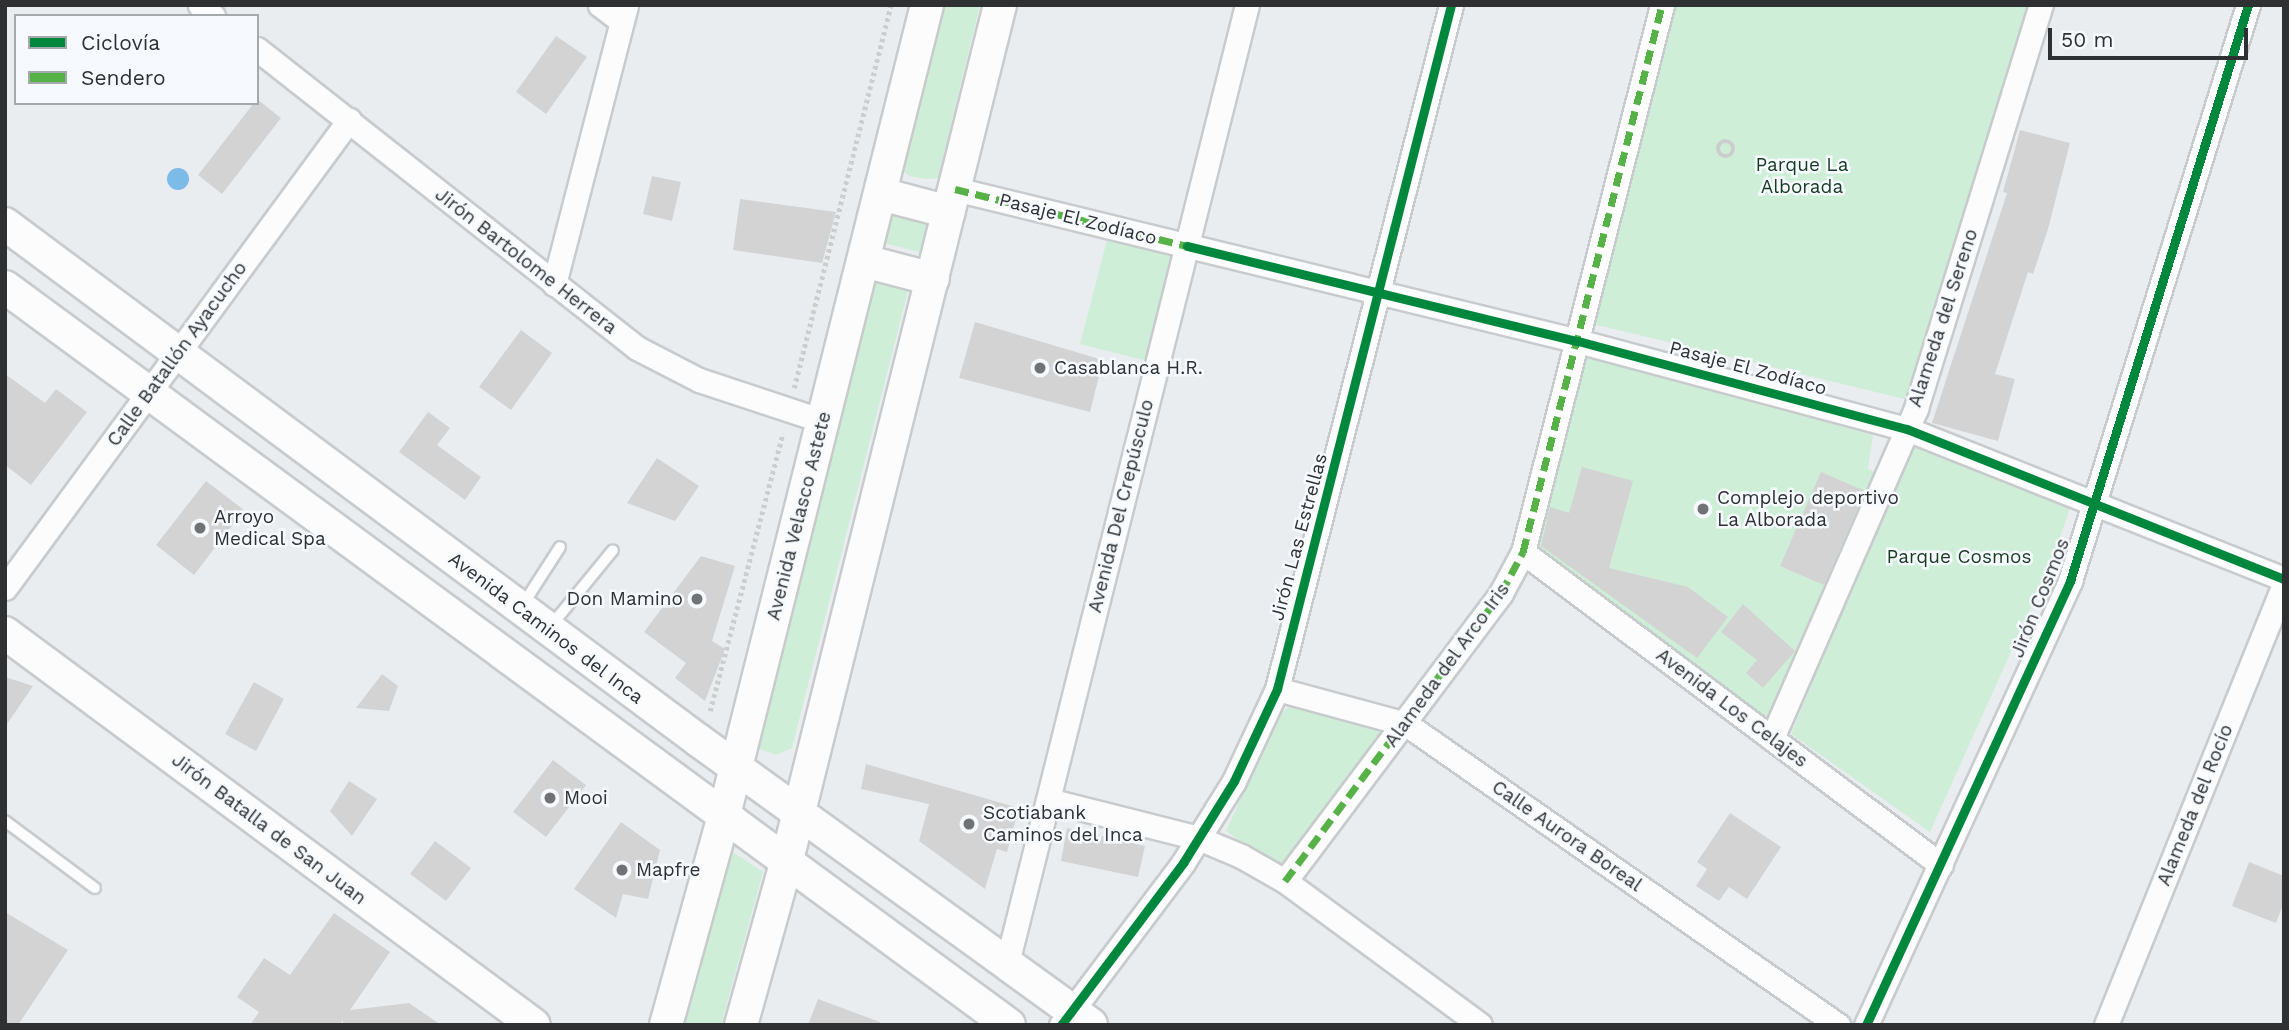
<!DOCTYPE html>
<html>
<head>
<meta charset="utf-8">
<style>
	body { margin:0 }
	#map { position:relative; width:2289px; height:1030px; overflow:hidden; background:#eaedf0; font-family:"Work Sans",sans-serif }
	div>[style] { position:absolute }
	.green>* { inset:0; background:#ceeed7 }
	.water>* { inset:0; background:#7cbbe8 }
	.round { border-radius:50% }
	.building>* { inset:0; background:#d3d3d4 }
	.path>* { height:4.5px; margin-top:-2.25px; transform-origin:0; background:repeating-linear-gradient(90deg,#cccece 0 3.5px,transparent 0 7px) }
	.path>.ring { margin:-2.25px; padding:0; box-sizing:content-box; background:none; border:4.5px solid #cccece; border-radius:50% }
	.roads { filter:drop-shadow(2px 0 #c8cbcd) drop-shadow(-2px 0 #c8cbcd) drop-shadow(0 2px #c8cbcd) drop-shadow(0 -2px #c8cbcd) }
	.lane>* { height:10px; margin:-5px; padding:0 5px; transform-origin:5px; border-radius:5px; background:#fcfcfd }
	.street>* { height:23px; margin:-11.5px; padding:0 11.5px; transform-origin:11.5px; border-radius:11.5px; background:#fcfcfd }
	.secondary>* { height:32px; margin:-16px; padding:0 16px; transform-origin:16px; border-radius:16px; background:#fcfcfd }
	.quiet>* { height:7px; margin-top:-3.5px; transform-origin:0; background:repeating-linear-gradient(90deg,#56b246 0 14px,transparent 0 21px) }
	.cycleway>* { height:9px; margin:-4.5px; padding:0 4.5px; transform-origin:4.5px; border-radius:4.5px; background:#00873e }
	.dots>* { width:19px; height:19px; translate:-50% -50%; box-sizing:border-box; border:4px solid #f6fafe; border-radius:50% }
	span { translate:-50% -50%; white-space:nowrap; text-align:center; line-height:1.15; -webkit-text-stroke:5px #f6fafe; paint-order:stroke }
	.park-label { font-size:19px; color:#173b21 }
	.street-label { font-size:19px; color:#2e3032 }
	.poi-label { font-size:19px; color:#2e3032 }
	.left { translate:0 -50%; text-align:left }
	.right { translate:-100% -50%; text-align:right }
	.frame { position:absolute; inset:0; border:7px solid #2e3032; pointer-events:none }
	.legend { position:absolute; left:14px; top:14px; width:245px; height:91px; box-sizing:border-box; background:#f6fafe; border:2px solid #a6a9ac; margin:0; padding:9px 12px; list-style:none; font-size:21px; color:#2e3032 }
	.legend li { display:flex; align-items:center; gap:14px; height:35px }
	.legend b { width:35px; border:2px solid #a6a9ac }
	.scale { position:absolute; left:2048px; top:28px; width:200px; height:32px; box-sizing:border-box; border:4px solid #2e3032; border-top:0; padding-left:9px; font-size:21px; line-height:24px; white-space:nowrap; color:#2e3032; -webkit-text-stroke:5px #f6fafe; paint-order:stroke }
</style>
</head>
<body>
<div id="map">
	<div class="green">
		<i style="clip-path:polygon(941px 5px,980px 5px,938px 178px,926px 179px,909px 176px,901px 169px)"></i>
		<i style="clip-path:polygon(1669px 5px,2030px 5px,1913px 401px,1589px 323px)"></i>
		<i style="clip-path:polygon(887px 210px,932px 223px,925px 248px,919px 252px,881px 242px)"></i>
		<i style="clip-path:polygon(1108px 236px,1179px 253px,1151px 362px,1080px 344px)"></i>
		<i style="clip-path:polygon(871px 277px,909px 287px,792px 748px,776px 755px,756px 748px)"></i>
		<i style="clip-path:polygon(1586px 357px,1873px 435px,1868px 469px,1880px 474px,1770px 723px,1764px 725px,1535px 551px,1578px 360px)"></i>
		<i style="clip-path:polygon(1911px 445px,2072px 503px,2050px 565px,1930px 832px,1791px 734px)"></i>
		<i style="clip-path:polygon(1298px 707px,1394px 727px,1284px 873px,1226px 831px,1277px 718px,1287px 708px)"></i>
		<i style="clip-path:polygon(730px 850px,763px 872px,721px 1025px,683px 1025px)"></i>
	</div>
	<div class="water">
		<i class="round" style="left:167px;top:168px;width:22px;height:22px"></i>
	</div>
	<div class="building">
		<i style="clip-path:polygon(556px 36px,587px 57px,546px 114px,516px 92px)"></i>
		<i style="clip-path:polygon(257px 99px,281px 118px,222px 194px,198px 175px)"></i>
		<i style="clip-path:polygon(2020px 130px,2070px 143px,2048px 229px,2033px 274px,2028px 272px,1995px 374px,2015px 379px,1998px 441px,1932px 423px,2007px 193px,2003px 192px)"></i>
		<i style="clip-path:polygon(652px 176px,681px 182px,672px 221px,643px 214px)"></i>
		<i style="clip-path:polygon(740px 199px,836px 212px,822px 263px,733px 250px)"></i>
		<i style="clip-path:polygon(975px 322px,1103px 360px,1090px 412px,959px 378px)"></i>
		<i style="clip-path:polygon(521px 330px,552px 353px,511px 410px,479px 387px)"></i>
		<i style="clip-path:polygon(5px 374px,45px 403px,56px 389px,87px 412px,31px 485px,5px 465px)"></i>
		<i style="clip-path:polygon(428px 412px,450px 428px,437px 445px,481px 477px,465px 500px,399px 452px)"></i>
		<i style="clip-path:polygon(657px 458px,699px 486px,675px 521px,627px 503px)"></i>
		<i style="clip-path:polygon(1582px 467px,1633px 481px,1609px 568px,1688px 587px,1728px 617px,1697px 658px,1541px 546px,1550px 507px,1569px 513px)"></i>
		<i style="clip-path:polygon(1821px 472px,1865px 491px,1824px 585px,1780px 566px)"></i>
		<i style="clip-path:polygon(206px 481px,244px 510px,194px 575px,156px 545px)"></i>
		<i style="clip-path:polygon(701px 556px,735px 566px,712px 641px,725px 649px,705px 701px,675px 678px,686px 663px,644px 632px)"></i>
		<i style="clip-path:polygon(1743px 604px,1795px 651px,1763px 688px,1746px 673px,1757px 660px,1721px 632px)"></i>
		<i style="clip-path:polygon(382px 674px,398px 686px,389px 711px,356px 708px)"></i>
		<i style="clip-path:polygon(5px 677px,33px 686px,5px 727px)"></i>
		<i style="clip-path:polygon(254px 682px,284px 699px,256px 751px,225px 734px)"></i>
		<i style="clip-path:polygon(553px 760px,586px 785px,546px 837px,513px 812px)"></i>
		<i style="clip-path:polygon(866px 764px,1019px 808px,1007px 852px,997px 849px,985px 889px,919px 841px,929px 804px,861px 789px)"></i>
		<i style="clip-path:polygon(349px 781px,377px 799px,352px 836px,330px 811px)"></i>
		<i style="clip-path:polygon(1730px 813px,1781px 847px,1747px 899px,1729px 887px,1719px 901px,1696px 886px,1707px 869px,1697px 862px)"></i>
		<i style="clip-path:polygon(621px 822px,660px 850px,648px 899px,623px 894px,616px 918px,574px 889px)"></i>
		<i style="clip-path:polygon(1067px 828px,1145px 846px,1138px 877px,1061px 861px)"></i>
		<i style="clip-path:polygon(435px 841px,471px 868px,446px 901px,410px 874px)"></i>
		<i style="clip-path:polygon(2249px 862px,2284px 876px,2284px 902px,2276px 923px,2232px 906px)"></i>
		<i style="clip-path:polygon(5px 912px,68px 950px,18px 1025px,5px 1025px)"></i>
		<i style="clip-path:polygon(334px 913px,390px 952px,350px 1010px,409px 1003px,441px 1025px,343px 1025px,343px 1020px,340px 1025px,250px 1025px,259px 1012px,237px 997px,264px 958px,290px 975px)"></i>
		<i style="clip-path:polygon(818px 999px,880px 1022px,880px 1025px,808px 1025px)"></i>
	</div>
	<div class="path">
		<i class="ring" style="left:1718px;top:141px;width:11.5px;height:11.5px"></i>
		<i style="left:794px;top:388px;width:395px;rotate:-75.8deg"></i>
		<i style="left:710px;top:711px;width:287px;rotate:-75.3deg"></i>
	</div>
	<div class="roads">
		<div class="lane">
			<i style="left:522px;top:606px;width:70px;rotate:-57.2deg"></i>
			<i style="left:550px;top:627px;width:99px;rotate:-50.7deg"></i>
			<i style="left:5px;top:821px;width:112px;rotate:36.7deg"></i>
		</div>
		<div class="street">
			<i style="left:200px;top:5px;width:17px;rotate:40deg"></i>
			<i style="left:600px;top:5px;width:26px;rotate:37deg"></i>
			<i style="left:257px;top:49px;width:484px;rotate:38.2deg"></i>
			<i style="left:637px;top:348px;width:70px;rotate:27.3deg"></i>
			<i style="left:699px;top:380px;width:131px;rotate:18.3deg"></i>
			<i style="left:955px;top:189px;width:641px;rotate:13.71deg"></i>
			<i style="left:1578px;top:341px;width:341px;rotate:15deg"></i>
			<i style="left:1907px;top:429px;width:406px;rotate:21.7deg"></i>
			<i style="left:554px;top:284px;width:288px;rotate:-75.5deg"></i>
			<i style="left:1523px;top:552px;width:522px;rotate:36.83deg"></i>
			<i style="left:5px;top:588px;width:581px;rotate:-53.68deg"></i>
			<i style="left:1277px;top:689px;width:134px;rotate:15.2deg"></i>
			<i style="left:1406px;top:724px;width:527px;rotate:34.87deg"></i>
			<i style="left:1772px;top:738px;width:360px;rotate:-66.4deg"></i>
			<i style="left:1916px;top:408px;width:422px;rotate:-72.8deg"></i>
			<i style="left:1048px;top:800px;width:155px;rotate:14.2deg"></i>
			<i style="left:1198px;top:838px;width:47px;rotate:22.7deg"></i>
			<i style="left:1241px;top:856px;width:51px;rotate:29.6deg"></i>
			<i style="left:1285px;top:881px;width:242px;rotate:36.4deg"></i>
			<i style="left:1285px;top:881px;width:360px;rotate:-53.1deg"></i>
			<i style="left:1501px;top:593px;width:47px;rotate:-61.8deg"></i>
			<i style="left:1523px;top:552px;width:564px;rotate:-75.74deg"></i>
			<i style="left:1006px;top:967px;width:992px;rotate:-75.94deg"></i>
			<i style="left:1061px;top:1025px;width:203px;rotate:-53deg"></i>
			<i style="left:1183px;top:863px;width:97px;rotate:-58.1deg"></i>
			<i style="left:1234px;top:781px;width:102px;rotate:-64.9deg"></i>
			<i style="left:1277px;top:689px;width:706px;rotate:-75.73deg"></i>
			<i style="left:1866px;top:1025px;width:489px;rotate:-65.3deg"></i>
			<i style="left:2070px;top:581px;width:603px;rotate:-72.83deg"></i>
			<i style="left:2106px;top:1025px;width:475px;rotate:-68deg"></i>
		</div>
		<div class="secondary">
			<i style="left:881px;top:194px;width:70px;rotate:14.8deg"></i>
			<i style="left:5px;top:224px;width:864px;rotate:36.67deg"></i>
			<i style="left:698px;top:740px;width:485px;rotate:35.9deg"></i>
			<i style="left:864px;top:261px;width:71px;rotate:14.6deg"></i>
			<i style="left:5px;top:287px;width:1246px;rotate:36.32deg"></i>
			<i style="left:5px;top:633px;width:658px;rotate:36.54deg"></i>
			<i style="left:666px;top:1025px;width:214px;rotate:-74.5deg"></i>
			<i style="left:723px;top:819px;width:839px;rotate:-75.93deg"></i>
			<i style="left:741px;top:1025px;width:167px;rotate:-74.4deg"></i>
			<i style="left:786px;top:864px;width:885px;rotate:-76.01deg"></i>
		</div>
	</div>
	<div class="quiet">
		<i style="left:955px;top:189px;width:239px;rotate:13.8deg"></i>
		<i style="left:1285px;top:881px;width:360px;rotate:-53.1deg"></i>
		<i style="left:1501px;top:593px;width:47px;rotate:-61.8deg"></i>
		<i style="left:1523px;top:552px;width:564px;rotate:-75.74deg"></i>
	</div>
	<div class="cycleway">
		<i style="left:1187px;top:246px;width:402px;rotate:13.7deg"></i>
		<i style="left:1578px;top:341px;width:341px;rotate:15deg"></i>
		<i style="left:1907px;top:429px;width:406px;rotate:21.7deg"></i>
		<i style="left:1061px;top:1025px;width:203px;rotate:-53deg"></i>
		<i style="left:1183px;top:863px;width:97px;rotate:-58.1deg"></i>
		<i style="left:1234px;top:781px;width:102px;rotate:-64.9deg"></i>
		<i style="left:1277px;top:689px;width:706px;rotate:-75.73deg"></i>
		<i style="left:1866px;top:1025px;width:489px;rotate:-65.3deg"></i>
		<i style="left:2070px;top:581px;width:603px;rotate:-72.83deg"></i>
	</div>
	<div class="dots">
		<i style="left:1040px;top:368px;background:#707274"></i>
		<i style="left:1703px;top:509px;background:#707274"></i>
		<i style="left:200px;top:528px;background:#707274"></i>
		<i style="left:697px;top:599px;background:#707274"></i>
		<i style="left:550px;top:798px;background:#707274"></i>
		<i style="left:969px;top:824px;background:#707274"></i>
		<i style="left:622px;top:870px;background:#707274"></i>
	</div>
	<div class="park-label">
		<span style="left:1802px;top:176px">Parque La<br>Alborada</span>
		<span style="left:1959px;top:557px">Parque Cosmos</span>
	</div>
	<div class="street-label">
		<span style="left:1078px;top:219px;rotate:14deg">Pasaje El Zodíaco</span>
		<span style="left:526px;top:261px;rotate:38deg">Jirón Bartolome Herrera</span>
		<span style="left:1943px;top:318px;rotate:-72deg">Alameda del Sereno</span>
		<span style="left:177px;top:354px;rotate:-54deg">Calle Batallón Ayacucho</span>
		<span style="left:1748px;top:368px;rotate:15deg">Pasaje El Zodíaco</span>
		<span style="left:1121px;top:506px;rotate:-76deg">Avenida Del Crepúsculo</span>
		<span style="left:799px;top:516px;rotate:-76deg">Avenida Velasco Astete</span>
		<span style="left:1299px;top:537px;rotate:-75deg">Jirón Las Estrellas</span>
		<span style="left:2040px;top:598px;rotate:-68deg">Jirón Cosmos</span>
		<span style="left:546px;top:628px;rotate:37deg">Avenida Caminos del Inca</span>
		<span style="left:1447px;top:665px;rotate:-54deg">Alameda del Arco Iris</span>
		<span style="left:1732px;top:708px;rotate:37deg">Avenida Los Celajes</span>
		<span style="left:2195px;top:805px;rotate:-68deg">Alameda del Rocío</span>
		<span style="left:269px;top:829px;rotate:37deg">Jirón Batalla de San Juan</span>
		<span style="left:1567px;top:836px;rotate:35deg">Calle Aurora Boreal</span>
	</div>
	<div class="poi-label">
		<span class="left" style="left:1054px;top:368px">Casablanca H.R.</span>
		<span class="left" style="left:1717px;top:509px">Complejo deportivo<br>La Alborada</span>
		<span class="left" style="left:214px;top:528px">Arroyo<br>Medical Spa</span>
		<span class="right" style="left:683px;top:599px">Don Mamino</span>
		<span class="left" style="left:564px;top:798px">Mooi</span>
		<span class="left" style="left:983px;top:824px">Scotiabank<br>Caminos del Inca</span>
		<span class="left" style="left:636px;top:870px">Mapfre</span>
	</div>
	<div class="frame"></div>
	<ul class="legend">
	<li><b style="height:9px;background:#00873e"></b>Ciclovía</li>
	<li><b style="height:9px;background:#56b246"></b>Sendero</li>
	</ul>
	<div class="scale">50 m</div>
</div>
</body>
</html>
